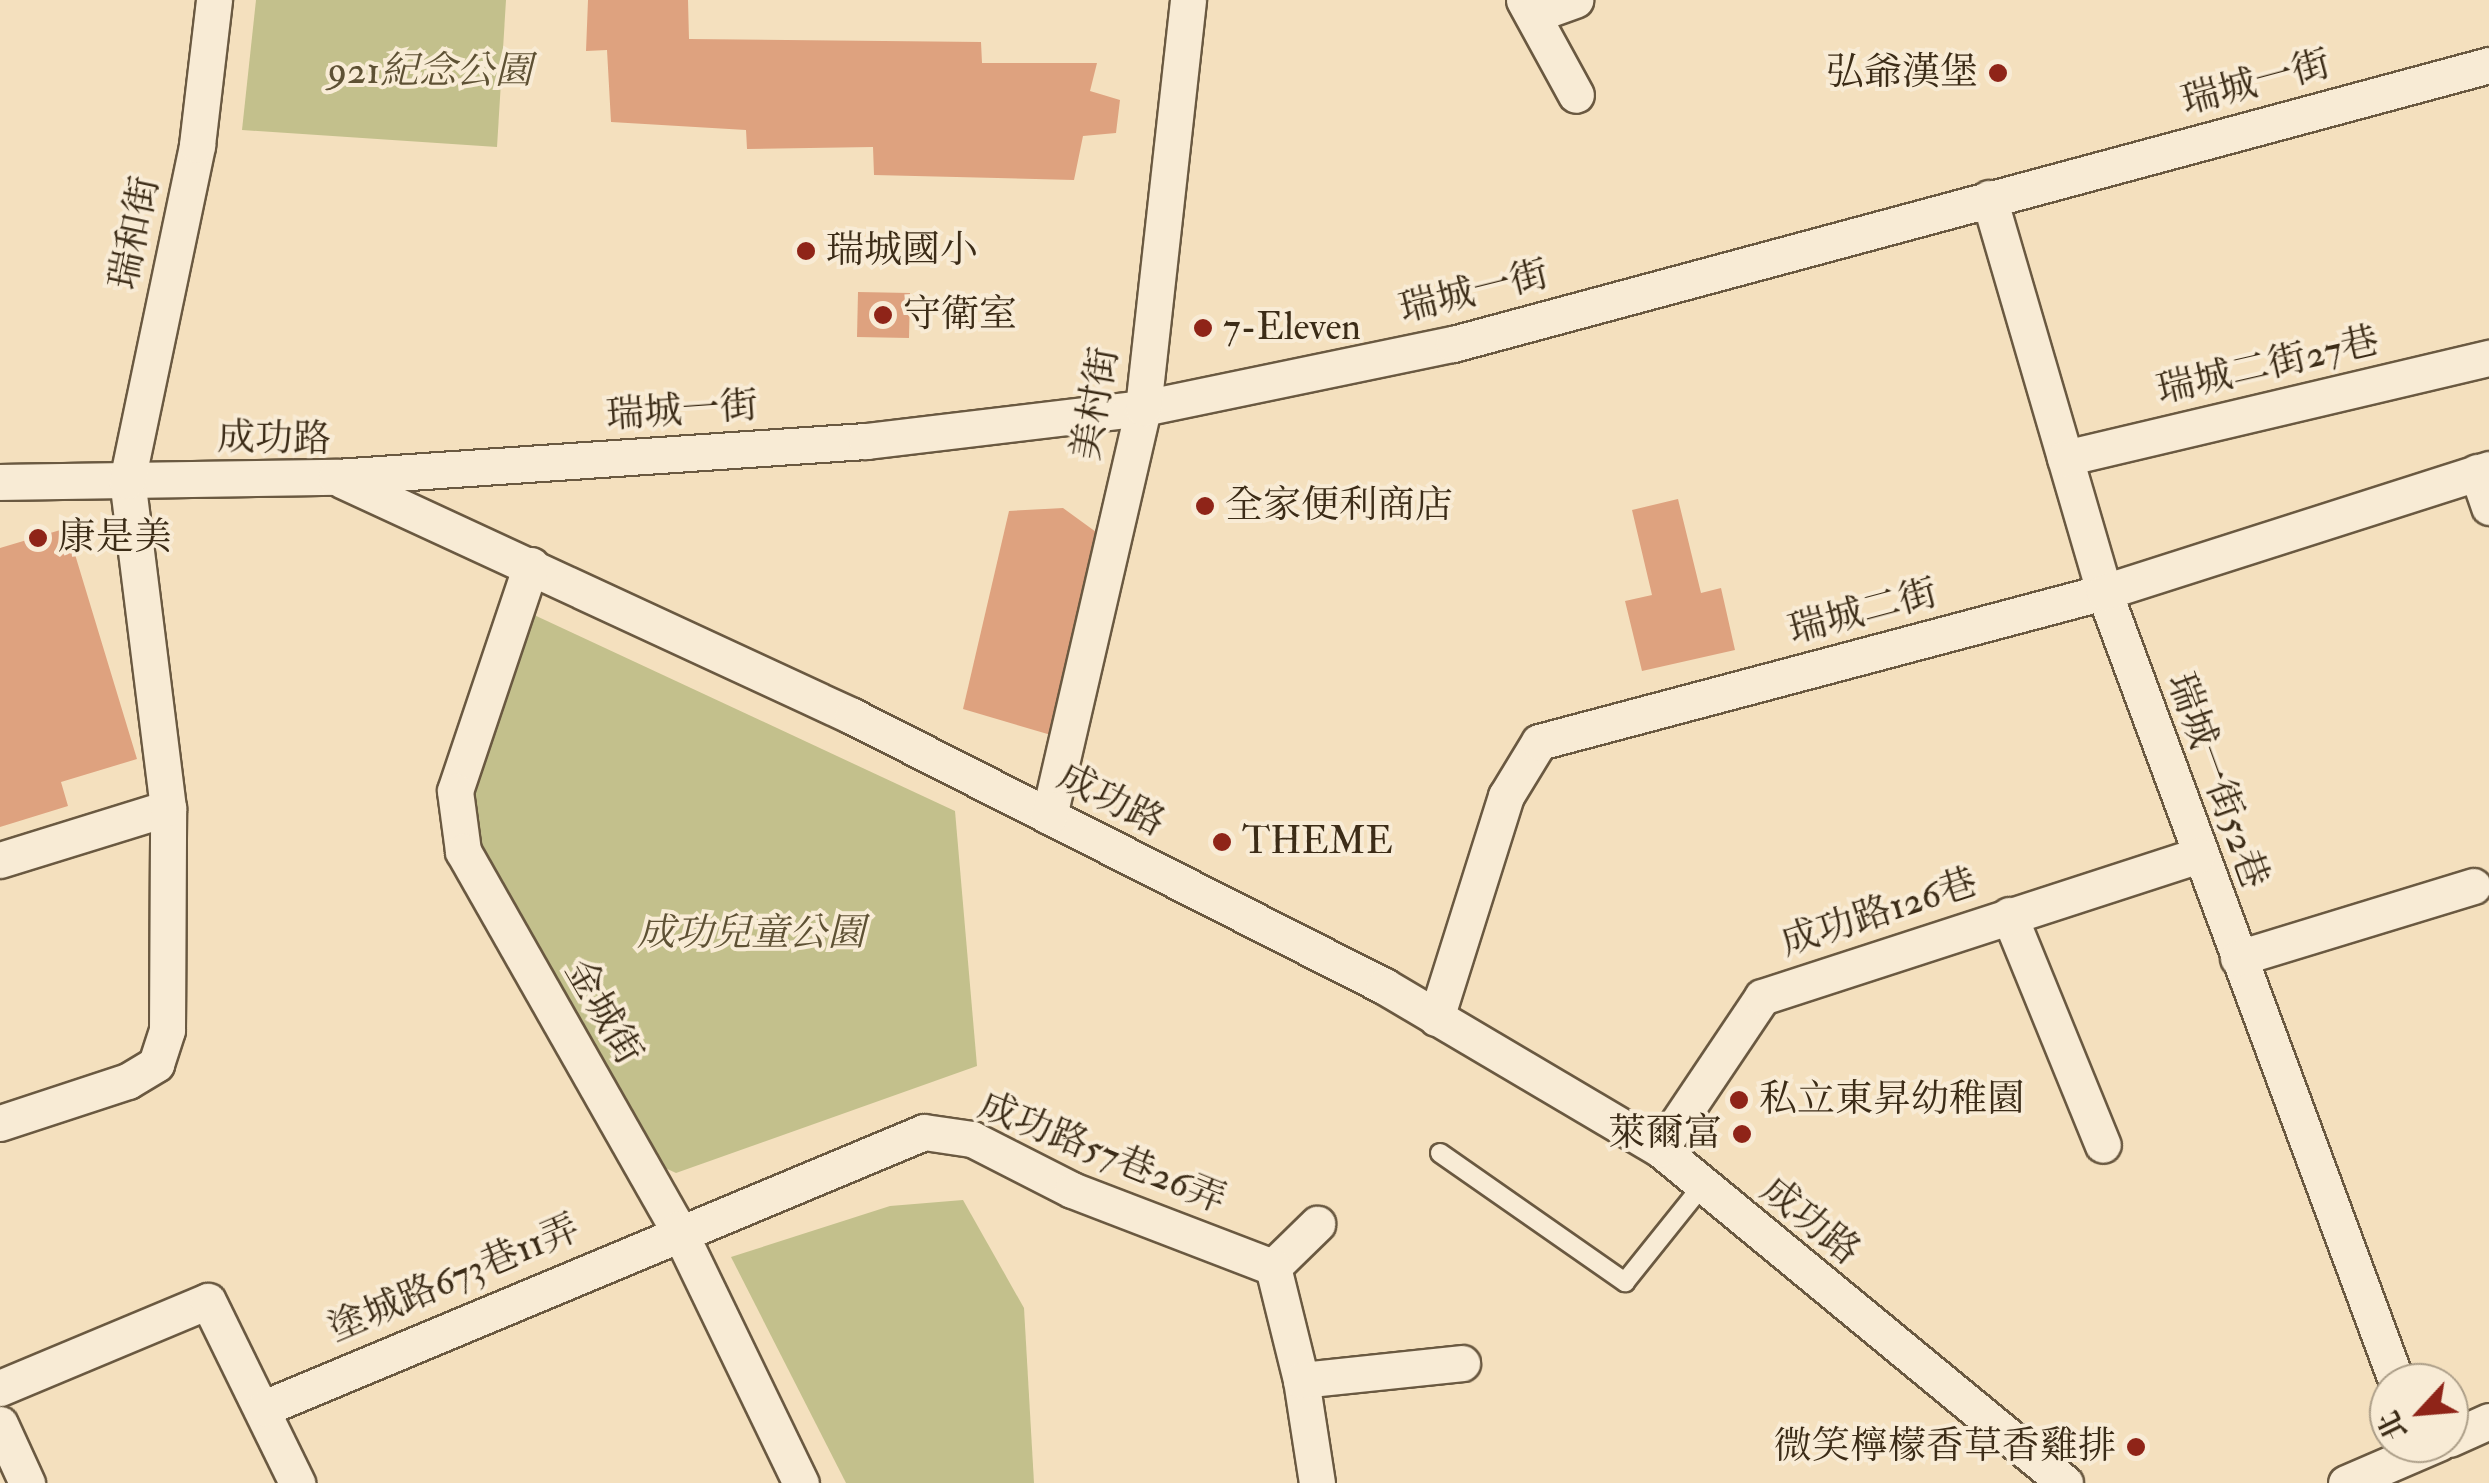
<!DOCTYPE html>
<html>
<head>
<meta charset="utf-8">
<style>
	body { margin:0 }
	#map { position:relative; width:2489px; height:1483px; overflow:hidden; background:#f4e0be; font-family:"IM FELL Double Pica","Noto Serif TC",serif }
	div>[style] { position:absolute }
	.green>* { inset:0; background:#c3c08c }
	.building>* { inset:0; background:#dea27f }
	.roads { filter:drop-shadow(2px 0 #6a5941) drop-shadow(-2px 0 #6a5941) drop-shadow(0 2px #6a5941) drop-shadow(0 -2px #6a5941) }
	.lane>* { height:18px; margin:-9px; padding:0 9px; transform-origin:9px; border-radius:9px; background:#f8ebd5 }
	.street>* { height:35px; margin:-17.5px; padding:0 17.5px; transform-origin:17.5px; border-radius:17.5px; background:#f8ebd5 }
	.dots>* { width:28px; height:28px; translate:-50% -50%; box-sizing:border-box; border:5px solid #f8ebd5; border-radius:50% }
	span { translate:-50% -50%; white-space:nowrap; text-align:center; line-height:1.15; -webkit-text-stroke:8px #f8ebd5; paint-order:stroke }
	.park-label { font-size:38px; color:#5e5134; font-style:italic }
	.poi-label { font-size:38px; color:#3c2c17 }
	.right { translate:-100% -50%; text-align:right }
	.left { translate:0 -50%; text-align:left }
	.street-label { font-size:38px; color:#3c2c17 }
	.north { position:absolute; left:2369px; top:1363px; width:100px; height:100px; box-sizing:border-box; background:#f8ebd5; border:2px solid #ad9f89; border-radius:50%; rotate:244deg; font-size:28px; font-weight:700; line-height:40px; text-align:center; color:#3c2c17 }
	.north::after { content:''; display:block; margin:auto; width:35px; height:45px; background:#8f2418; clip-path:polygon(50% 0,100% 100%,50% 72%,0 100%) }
</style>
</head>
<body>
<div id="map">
	<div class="green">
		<i style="clip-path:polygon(256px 0,506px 0,497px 147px,242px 130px)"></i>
		<i style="clip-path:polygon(532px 614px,955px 811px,977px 1066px,676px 1173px,635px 1154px,457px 812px)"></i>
		<i style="clip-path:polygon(963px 1200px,1024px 1308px,1034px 1483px,846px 1483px,731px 1257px,890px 1206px)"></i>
	</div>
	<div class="building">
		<i style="clip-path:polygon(588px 0,688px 0,689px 39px,981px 42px,982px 63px,1097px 63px,1090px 91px,1120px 100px,1116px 133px,1083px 136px,1074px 180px,874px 175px,873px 147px,747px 149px,746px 130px,611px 122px,607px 50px,586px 51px)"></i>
		<i style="clip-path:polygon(858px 292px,910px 293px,909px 338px,857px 337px)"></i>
		<i style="clip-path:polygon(1678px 499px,1701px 593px,1721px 588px,1735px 650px,1642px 671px,1625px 601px,1652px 595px,1632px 510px)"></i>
		<i style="clip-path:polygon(1063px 508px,1096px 532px,1051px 735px,963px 709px,1009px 511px)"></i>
		<i style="clip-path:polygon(67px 528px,137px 759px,61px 782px,68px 806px,0 827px,0 548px)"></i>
	</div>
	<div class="roads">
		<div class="lane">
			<i style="left:1440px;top:1153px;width:226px;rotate:34.9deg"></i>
			<i style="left:1625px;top:1282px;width:122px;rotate:-51.3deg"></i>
		</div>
		<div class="street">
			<i style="left:1524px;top:0;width:108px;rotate:61.3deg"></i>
			<i style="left:1533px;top:15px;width:45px;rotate:-19.7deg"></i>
			<i style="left:1989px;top:198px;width:410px;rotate:73.7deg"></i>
			<i style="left:2104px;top:592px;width:844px;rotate:69.67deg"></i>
			<i style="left:2065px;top:458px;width:436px;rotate:-13.3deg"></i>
			<i style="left:2477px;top:472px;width:37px;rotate:71deg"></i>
			<i style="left:342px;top:480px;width:562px;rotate:24.83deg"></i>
			<i style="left:852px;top:716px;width:597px;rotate:26.91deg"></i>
			<i style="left:1384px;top:986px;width:321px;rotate:30.6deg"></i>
			<i style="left:1660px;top:1149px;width:525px;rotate:39.51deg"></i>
			<i style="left:0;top:482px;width:336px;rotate:-0.9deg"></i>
			<i style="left:336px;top:477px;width:531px;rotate:-3.89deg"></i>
			<i style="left:866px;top:441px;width:279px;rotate:-6.8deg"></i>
			<i style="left:1143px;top:408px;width:317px;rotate:-11.7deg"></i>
			<i style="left:1453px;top:344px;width:1073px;rotate:-15.07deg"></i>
			<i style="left:531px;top:565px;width:238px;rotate:108.6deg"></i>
			<i style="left:455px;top:791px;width:61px;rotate:82.4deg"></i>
			<i style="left:463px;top:851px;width:435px;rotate:60.4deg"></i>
			<i style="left:678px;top:1229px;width:282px;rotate:64.2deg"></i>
			<i style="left:1049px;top:816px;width:419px;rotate:-77deg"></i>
			<i style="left:1143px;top:408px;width:410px;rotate:-83.7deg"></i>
			<i style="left:0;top:860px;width:176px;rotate:-17.2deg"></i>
			<i style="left:2009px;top:915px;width:248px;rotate:67.8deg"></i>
			<i style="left:2238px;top:958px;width:246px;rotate:-17deg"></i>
			<i style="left:1436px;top:1018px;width:233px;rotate:-72.5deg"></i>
			<i style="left:1506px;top:796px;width:63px;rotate:-58.6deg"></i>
			<i style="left:1539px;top:742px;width:585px;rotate:-14.87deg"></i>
			<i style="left:2104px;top:592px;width:404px;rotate:-17.7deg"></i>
			<i style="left:0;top:1123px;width:135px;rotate:-18.2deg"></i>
			<i style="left:128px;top:1081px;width:33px;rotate:-31deg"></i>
			<i style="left:156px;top:1064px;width:36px;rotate:-72deg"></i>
			<i style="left:167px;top:1030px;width:222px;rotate:-89.7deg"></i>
			<i style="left:168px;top:808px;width:330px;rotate:-97.1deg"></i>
			<i style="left:127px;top:481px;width:343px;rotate:-78.2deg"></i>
			<i style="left:197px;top:145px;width:146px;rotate:-83.3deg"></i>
			<i style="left:1660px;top:1149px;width:183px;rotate:-56.1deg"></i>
			<i style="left:1762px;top:997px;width:457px;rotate:-18deg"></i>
			<i style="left:1273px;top:1267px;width:62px;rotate:-44.3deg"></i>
			<i style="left:0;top:1388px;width:225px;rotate:-22.7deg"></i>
			<i style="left:208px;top:1301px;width:203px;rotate:63.9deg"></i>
			<i style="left:264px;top:1408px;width:715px;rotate:-22.69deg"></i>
			<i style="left:924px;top:1132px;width:49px;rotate:8.3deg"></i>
			<i style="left:972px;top:1139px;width:112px;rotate:27deg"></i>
			<i style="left:1072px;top:1190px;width:215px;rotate:21deg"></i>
			<i style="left:1273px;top:1267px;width:116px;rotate:76.1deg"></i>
			<i style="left:0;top:1424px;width:65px;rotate:65.4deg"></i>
			<i style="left:2449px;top:1439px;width:44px;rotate:-24.2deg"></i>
			<i style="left:1317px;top:1483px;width:104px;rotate:-98.8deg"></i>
			<i style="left:1301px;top:1380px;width:162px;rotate:-6deg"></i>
			<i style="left:2346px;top:1483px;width:101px;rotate:-23.3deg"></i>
		</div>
	</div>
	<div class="dots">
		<i style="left:1998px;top:73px;background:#8f2418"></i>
		<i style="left:806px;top:251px;background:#8f2418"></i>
		<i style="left:883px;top:315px;background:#8f2418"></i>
		<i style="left:1203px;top:328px;background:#8f2418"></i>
		<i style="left:1205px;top:506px;background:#8f2418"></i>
		<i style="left:38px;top:538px;background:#8f2418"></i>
		<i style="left:1222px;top:842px;background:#8f2418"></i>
		<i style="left:1739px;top:1100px;background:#8f2418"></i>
		<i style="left:1742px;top:1134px;background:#8f2418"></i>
		<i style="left:2136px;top:1447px;background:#8f2418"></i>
	</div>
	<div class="park-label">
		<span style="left:430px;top:72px">921紀念公園</span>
		<span style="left:751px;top:934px">成功兒童公園</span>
	</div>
	<div class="poi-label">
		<span class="right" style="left:1978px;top:73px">弘爺漢堡</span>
		<span class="left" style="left:826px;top:251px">瑞城國小</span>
		<span class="left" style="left:903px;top:315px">守衛室</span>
		<span class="left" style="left:1223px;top:328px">7-Eleven</span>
		<span class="left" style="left:1225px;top:506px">全家便利商店</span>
		<span class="left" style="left:58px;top:538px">康是美</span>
		<span class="left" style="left:1242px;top:842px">THEME</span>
		<span class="left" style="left:1759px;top:1100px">私立東昇幼稚園</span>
		<span class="right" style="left:1722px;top:1134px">萊爾富</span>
		<span class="right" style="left:2116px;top:1447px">微笑檸檬香草香雞排</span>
	</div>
	<div class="street-label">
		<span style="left:2256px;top:83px;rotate:-15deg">瑞城一街</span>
		<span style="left:135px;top:233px;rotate:-78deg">瑞和街</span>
		<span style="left:1474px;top:292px;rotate:-14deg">瑞城一街</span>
		<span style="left:2268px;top:366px;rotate:-13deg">瑞城二街27巷</span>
		<span style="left:1096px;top:404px;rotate:-80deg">美村街</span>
		<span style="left:682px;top:411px;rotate:-4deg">瑞城一街</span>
		<span style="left:274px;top:439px;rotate:1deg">成功路</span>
		<span style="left:1863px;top:612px;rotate:-15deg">瑞城二街</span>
		<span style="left:2217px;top:781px;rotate:70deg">瑞城一街52巷</span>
		<span style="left:1111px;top:800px;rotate:27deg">成功路</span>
		<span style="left:1879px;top:913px;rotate:-18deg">成功路126巷</span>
		<span style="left:603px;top:1012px;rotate:60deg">金城街</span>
		<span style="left:1102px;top:1153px;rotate:22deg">成功路57巷26弄</span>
		<span style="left:1810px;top:1221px;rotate:39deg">成功路</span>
		<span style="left:454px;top:1279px;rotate:-23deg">塗城路673巷11弄</span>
	</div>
	<div class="north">北</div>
</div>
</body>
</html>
